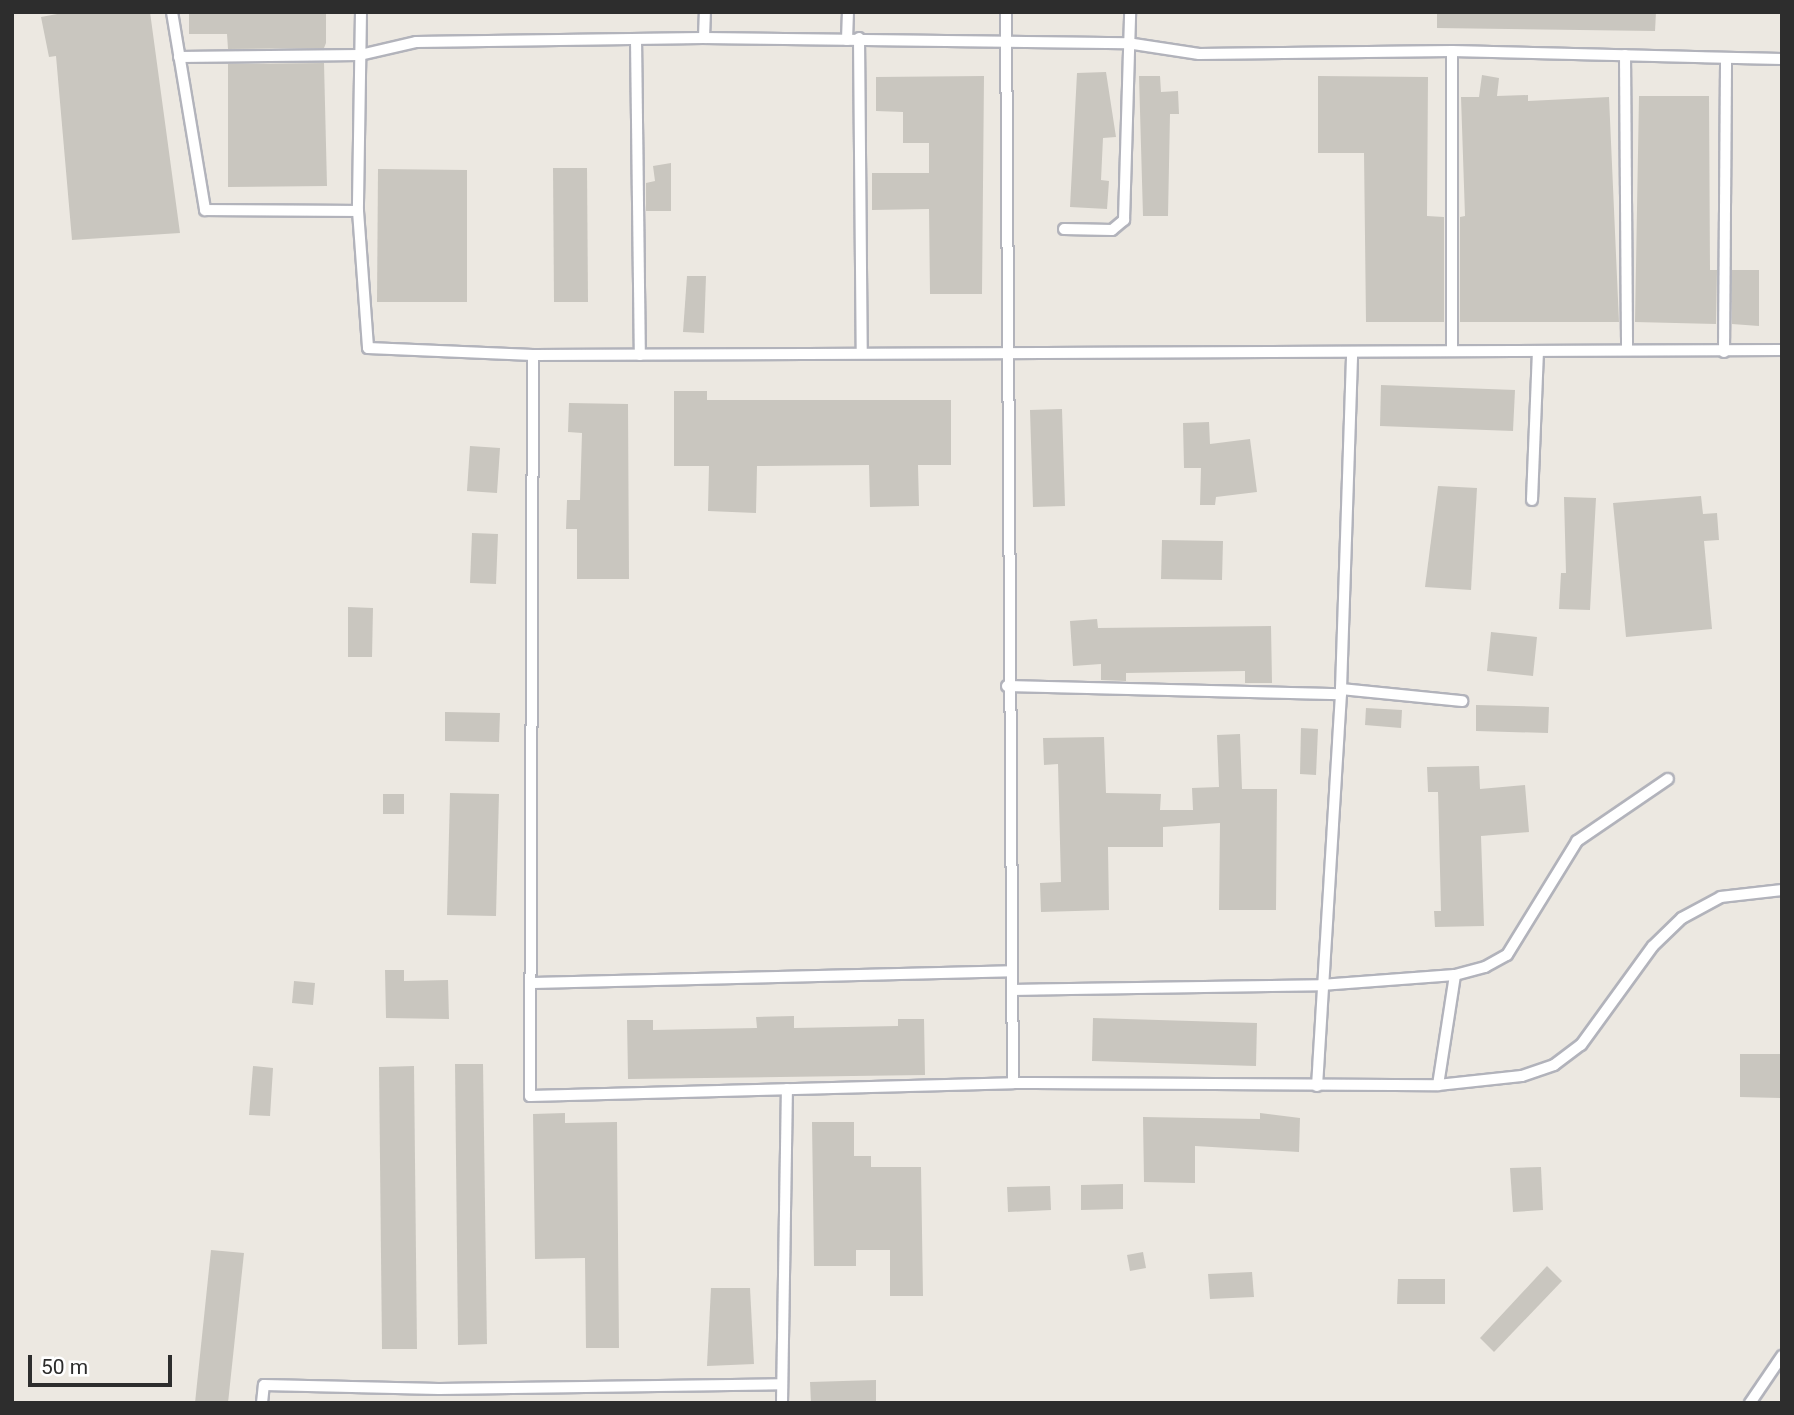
<!DOCTYPE html>
<html>
<head>
<meta charset="utf-8">
<style>
	body { margin:0 }
	#map { position:relative; width:1794px; height:1415px; overflow:hidden; background:#ece8e1; font-family:Roboto,sans-serif }
	div>[style] { position:absolute }
	.building>* { inset:0; background:#c9c6bf }
	.roads { filter:drop-shadow(2px 0 #b2b3bb) drop-shadow(-2px 0 #b2b3bb) drop-shadow(0 2px #b2b3bb) drop-shadow(0 -2px #b2b3bb) }
	.service>* { height:10px; margin:-5px; padding:0 5px; transform-origin:5px; border-radius:5px; background:#fff }
	span { translate:-50% -50%; white-space:nowrap; text-align:center; line-height:1.15; -webkit-text-stroke:5px #fff; paint-order:stroke }
	.frame { position:absolute; inset:0; border:14px solid #2d2d2d; pointer-events:none }
	.scale { position:absolute; left:28px; top:1355px; width:144px; height:32px; box-sizing:border-box; border:4px solid #2d2d2d; border-top:0; padding-left:9px; font-size:21px; line-height:24px; white-space:nowrap; color:#2d2d2d; -webkit-text-stroke:5px #fff; paint-order:stroke }
</style>
</head>
<body>
<div id="map">
	<div class="building">
		<i style="clip-path:polygon(68px 12px,150px 12px,180px 233px,72px 240px,56px 56px,49px 57px,41px 17px)"></i>
		<i style="clip-path:polygon(189px 12px,326px 12px,326px 43px,324px 48px,228px 49px,227px 34px,189px 34px)"></i>
		<i style="clip-path:polygon(1437px 12px,1656px 12px,1655px 31px,1437px 28px)"></i>
		<i style="clip-path:polygon(324px 63px,327px 186px,228px 187px,228px 64px)"></i>
		<i style="clip-path:polygon(1106px 72px,1116px 137px,1103px 138px,1101px 180px,1109px 181px,1107px 209px,1070px 207px,1077px 73px)"></i>
		<i style="clip-path:polygon(1482px 75px,1499px 78px,1497px 96px,1528px 95px,1528px 101px,1609px 97px,1619px 322px,1460px 322px,1460px 217px,1465px 216px,1461px 97px,1479px 97px)"></i>
		<i style="clip-path:polygon(984px 76px,982px 294px,930px 294px,929px 209px,872px 210px,872px 173px,929px 173px,929px 143px,903px 143px,903px 112px,876px 111px,876px 77px)"></i>
		<i style="clip-path:polygon(1139px 76px,1160px 76px,1161px 92px,1178px 91px,1179px 114px,1170px 114px,1168px 216px,1143px 216px)"></i>
		<i style="clip-path:polygon(1318px 76px,1428px 77px,1427px 216px,1444px 217px,1444px 322px,1366px 322px,1364px 153px,1318px 153px)"></i>
		<i style="clip-path:polygon(1639px 96px,1709px 96px,1710px 270px,1717px 270px,1716px 324px,1635px 322px)"></i>
		<i style="clip-path:polygon(671px 163px,671px 211px,646px 211px,646px 183px,655px 181px,653px 166px)"></i>
		<i style="clip-path:polygon(553px 168px,587px 168px,588px 302px,554px 302px)"></i>
		<i style="clip-path:polygon(378px 169px,467px 170px,467px 302px,377px 302px)"></i>
		<i style="clip-path:polygon(1732px 270px,1759px 270px,1759px 326px,1732px 324px)"></i>
		<i style="clip-path:polygon(687px 276px,706px 276px,704px 333px,683px 332px)"></i>
		<i style="clip-path:polygon(1381px 385px,1515px 390px,1513px 431px,1380px 426px)"></i>
		<i style="clip-path:polygon(674px 391px,707px 391px,707px 400px,951px 400px,951px 465px,918px 465px,919px 506px,870px 507px,869px 465px,757px 466px,756px 513px,708px 511px,709px 466px,674px 466px)"></i>
		<i style="clip-path:polygon(569px 403px,628px 404px,629px 579px,577px 579px,577px 529px,566px 529px,567px 500px,580px 500px,582px 433px,568px 432px)"></i>
		<i style="clip-path:polygon(1062px 409px,1065px 506px,1033px 507px,1030px 410px)"></i>
		<i style="clip-path:polygon(1209px 422px,1210px 444px,1250px 439px,1257px 492px,1216px 497px,1215px 505px,1200px 505px,1201px 468px,1184px 468px,1183px 423px)"></i>
		<i style="clip-path:polygon(470px 446px,500px 448px,497px 493px,467px 491px)"></i>
		<i style="clip-path:polygon(1438px 486px,1477px 488px,1471px 590px,1425px 587px)"></i>
		<i style="clip-path:polygon(1701px 496px,1703px 514px,1717px 513px,1719px 540px,1704px 541px,1712px 629px,1626px 637px,1613px 503px)"></i>
		<i style="clip-path:polygon(1564px 497px,1596px 498px,1590px 610px,1559px 609px,1561px 573px,1566px 573px)"></i>
		<i style="clip-path:polygon(472px 533px,498px 534px,496px 584px,470px 583px)"></i>
		<i style="clip-path:polygon(1162px 540px,1223px 541px,1222px 580px,1161px 579px)"></i>
		<i style="clip-path:polygon(348px 607px,373px 608px,372px 657px,348px 657px)"></i>
		<i style="clip-path:polygon(1097px 619px,1098px 628px,1271px 626px,1272px 683px,1245px 683px,1245px 671px,1126px 673px,1126px 681px,1101px 680px,1101px 664px,1073px 666px,1070px 621px)"></i>
		<i style="clip-path:polygon(1491px 632px,1537px 637px,1533px 676px,1487px 671px)"></i>
		<i style="clip-path:polygon(1476px 705px,1549px 707px,1548px 733px,1476px 731px)"></i>
		<i style="clip-path:polygon(1366px 708px,1402px 710px,1401px 728px,1365px 725px)"></i>
		<i style="clip-path:polygon(445px 712px,500px 713px,499px 742px,445px 741px)"></i>
		<i style="clip-path:polygon(1301px 728px,1318px 729px,1316px 775px,1300px 774px)"></i>
		<i style="clip-path:polygon(1240px 734px,1242px 789px,1277px 789px,1276px 910px,1219px 910px,1220px 823px,1163px 827px,1163px 847px,1108px 847px,1109px 910px,1041px 912px,1040px 883px,1061px 882px,1058px 764px,1044px 765px,1043px 738px,1104px 737px,1106px 793px,1161px 794px,1160px 810px,1193px 810px,1192px 788px,1219px 787px,1217px 735px)"></i>
		<i style="clip-path:polygon(1479px 766px,1480px 789px,1525px 785px,1529px 832px,1481px 836px,1484px 926px,1435px 927px,1434px 911px,1441px 911px,1438px 792px,1428px 792px,1427px 767px)"></i>
		<i style="clip-path:polygon(450px 793px,499px 794px,496px 916px,447px 915px)"></i>
		<i style="clip-path:polygon(383px 794px,404px 794px,404px 814px,383px 814px)"></i>
		<i style="clip-path:polygon(385px 970px,404px 970px,404px 981px,448px 980px,449px 1019px,386px 1018px)"></i>
		<i style="clip-path:polygon(294px 981px,315px 983px,313px 1005px,292px 1003px)"></i>
		<i style="clip-path:polygon(794px 1016px,794px 1028px,898px 1026px,898px 1019px,924px 1019px,925px 1075px,628px 1079px,627px 1020px,653px 1020px,653px 1030px,757px 1028px,756px 1017px)"></i>
		<i style="clip-path:polygon(1093px 1018px,1257px 1023px,1256px 1066px,1092px 1061px)"></i>
		<i style="clip-path:polygon(1740px 1054px,1782px 1054px,1782px 1098px,1740px 1097px)"></i>
		<i style="clip-path:polygon(455px 1064px,483px 1064px,487px 1344px,458px 1345px)"></i>
		<i style="clip-path:polygon(253px 1066px,273px 1068px,270px 1116px,249px 1115px)"></i>
		<i style="clip-path:polygon(414px 1066px,417px 1349px,382px 1349px,379px 1067px)"></i>
		<i style="clip-path:polygon(565px 1113px,565px 1123px,617px 1122px,619px 1348px,586px 1348px,585px 1258px,535px 1259px,533px 1114px)"></i>
		<i style="clip-path:polygon(1260px 1113px,1300px 1118px,1299px 1152px,1195px 1146px,1195px 1183px,1144px 1182px,1143px 1117px,1260px 1119px)"></i>
		<i style="clip-path:polygon(812px 1122px,854px 1122px,854px 1156px,871px 1156px,871px 1167px,921px 1167px,923px 1296px,890px 1296px,890px 1250px,856px 1250px,856px 1266px,814px 1266px)"></i>
		<i style="clip-path:polygon(1541px 1167px,1543px 1210px,1513px 1212px,1510px 1168px)"></i>
		<i style="clip-path:polygon(1123px 1184px,1123px 1209px,1081px 1210px,1081px 1185px)"></i>
		<i style="clip-path:polygon(1050px 1186px,1051px 1210px,1008px 1212px,1007px 1187px)"></i>
		<i style="clip-path:polygon(211px 1250px,244px 1253px,228px 1403px,195px 1403px)"></i>
		<i style="clip-path:polygon(1143px 1252px,1146px 1268px,1130px 1271px,1127px 1255px)"></i>
		<i style="clip-path:polygon(1547px 1266px,1562px 1281px,1494px 1352px,1480px 1338px)"></i>
		<i style="clip-path:polygon(1252px 1272px,1254px 1297px,1210px 1299px,1208px 1274px)"></i>
		<i style="clip-path:polygon(1398px 1279px,1445px 1279px,1445px 1304px,1397px 1304px)"></i>
		<i style="clip-path:polygon(711px 1288px,750px 1288px,754px 1364px,707px 1366px)"></i>
		<i style="clip-path:polygon(876px 1380px,876px 1403px,811px 1403px,810px 1382px)"></i>
	</div>
	<div class="roads">
		<div class="service">
			<i style="left:172px;top:12px;width:201px;rotate:80.5deg"></i>
			<i style="left:205px;top:210px;width:153px;rotate:0.4deg"></i>
			<i style="left:361px;top:12px;width:199px;rotate:90.9deg"></i>
			<i style="left:358px;top:211px;width:137px;rotate:85.8deg"></i>
			<i style="left:368px;top:348px;width:165px;rotate:2.4deg"></i>
			<i style="left:533px;top:355px;width:1249px;rotate:-0.23deg"></i>
			<i style="left:1006px;top:12px;width:1071px;rotate:89.63deg"></i>
			<i style="left:704px;top:38px;width:26px;rotate:-88deg"></i>
			<i style="left:859px;top:38px;width:314px;rotate:89.5deg"></i>
			<i style="left:636px;top:39px;width:316px;rotate:89.3deg"></i>
			<i style="left:847px;top:40px;width:28px;rotate:-88deg"></i>
			<i style="left:1452px;top:51px;width:299px;rotate:90deg"></i>
			<i style="left:1625px;top:55px;width:295px;rotate:89.6deg"></i>
			<i style="left:179px;top:57px;width:181px;rotate:-0.6deg"></i>
			<i style="left:360px;top:55px;width:57px;rotate:-13.1deg"></i>
			<i style="left:416px;top:42px;width:288px;rotate:-0.8deg"></i>
			<i style="left:704px;top:38px;width:423px;rotate:0.7deg"></i>
			<i style="left:1127px;top:43px;width:73px;rotate:8.7deg"></i>
			<i style="left:1199px;top:54px;width:253px;rotate:-0.7deg"></i>
			<i style="left:1452px;top:51px;width:330px;rotate:1.4deg"></i>
			<i style="left:1064px;top:229px;width:48px;rotate:1.2deg"></i>
			<i style="left:1112px;top:230px;width:16px;rotate:-40deg"></i>
			<i style="left:1124px;top:220px;width:208px;rotate:-88.3deg"></i>
			<i style="left:1724px;top:352px;width:294px;rotate:-89.6deg"></i>
			<i style="left:533px;top:355px;width:741px;rotate:90.23deg"></i>
			<i style="left:530px;top:1096px;width:483px;rotate:-1.5deg"></i>
			<i style="left:1013px;top:1083px;width:425px;rotate:0.3deg"></i>
			<i style="left:1438px;top:1085px;width:84px;rotate:-6.1deg"></i>
			<i style="left:1522px;top:1076px;width:34px;rotate:-19deg"></i>
			<i style="left:1554px;top:1065px;width:34px;rotate:-37deg"></i>
			<i style="left:1581px;top:1045px;width:122px;rotate:-54deg"></i>
			<i style="left:1653px;top:946px;width:40px;rotate:-44deg"></i>
			<i style="left:1682px;top:918px;width:44px;rotate:-28.3deg"></i>
			<i style="left:1721px;top:897px;width:61px;rotate:-6.5deg"></i>
			<i style="left:1532px;top:500px;width:149px;rotate:-87.7deg"></i>
			<i style="left:1007px;top:686px;width:334px;rotate:1.4deg"></i>
			<i style="left:1341px;top:689px;width:122px;rotate:5.7deg"></i>
			<i style="left:533px;top:983px;width:479px;rotate:-1.4deg"></i>
			<i style="left:1012px;top:990px;width:309px;rotate:-0.9deg"></i>
			<i style="left:1321px;top:985px;width:134px;rotate:-4.3deg"></i>
			<i style="left:1455px;top:975px;width:31px;rotate:-15deg"></i>
			<i style="left:1485px;top:967px;width:25px;rotate:-29deg"></i>
			<i style="left:1507px;top:955px;width:134px;rotate:-58.4deg"></i>
			<i style="left:1577px;top:841px;width:110px;rotate:-34.3deg"></i>
			<i style="left:1438px;top:1085px;width:111px;rotate:-81.2deg"></i>
			<i style="left:1317px;top:1086px;width:398px;rotate:-86.5deg"></i>
			<i style="left:1341px;top:689px;width:337px;rotate:-88.1deg"></i>
			<i style="left:262px;top:1403px;width:18px;rotate:-84deg"></i>
			<i style="left:264px;top:1385px;width:175px;rotate:1.3deg"></i>
			<i style="left:439px;top:1389px;width:342px;rotate:-0.8deg"></i>
			<i style="left:782px;top:1403px;width:314px;rotate:-89.1deg"></i>
			<i style="left:1750px;top:1403px;width:57px;rotate:-55.8deg"></i>
		</div>
	</div>
	<div class="frame"></div>
	<div class="scale">50 m</div>
</div>
</body>
</html>
